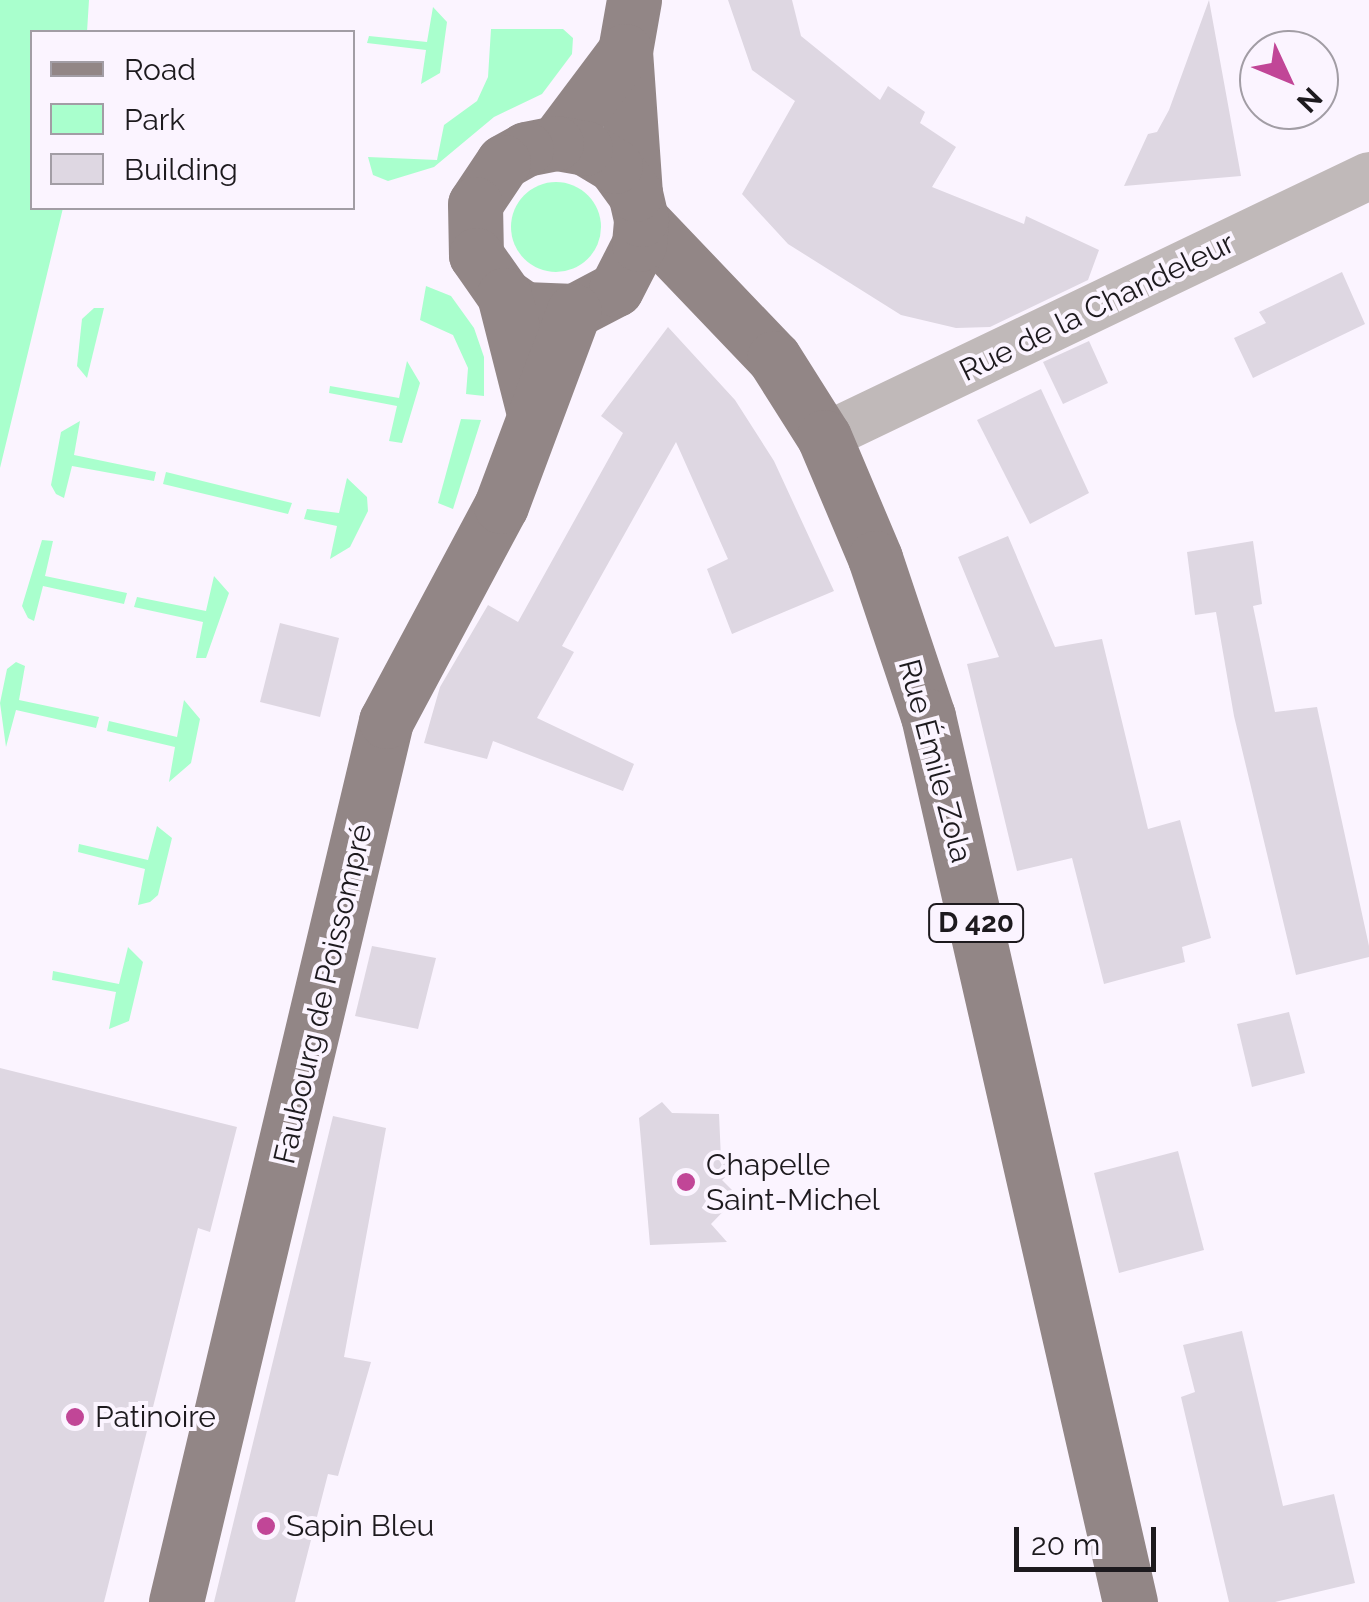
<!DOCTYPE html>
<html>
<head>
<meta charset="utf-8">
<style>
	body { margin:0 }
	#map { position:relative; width:1369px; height:1602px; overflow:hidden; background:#fbf4ff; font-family:Raleway,sans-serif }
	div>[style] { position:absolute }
	.green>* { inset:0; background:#a9ffcd }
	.round { border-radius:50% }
	.building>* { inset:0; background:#ded7e2 }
	.minor>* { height:48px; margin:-24px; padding:0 24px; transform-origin:24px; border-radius:24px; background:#c0b9b9 }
	.major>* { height:55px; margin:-27.5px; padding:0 27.5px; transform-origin:27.5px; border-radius:27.5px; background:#928686 }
	.dots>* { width:28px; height:28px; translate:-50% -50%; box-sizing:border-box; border:5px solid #fbf4ff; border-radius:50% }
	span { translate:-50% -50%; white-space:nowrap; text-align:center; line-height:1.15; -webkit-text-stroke:8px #fbf4ff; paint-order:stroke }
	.shield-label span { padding:2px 8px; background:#fbf4ff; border:2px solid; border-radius:8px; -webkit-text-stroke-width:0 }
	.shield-label { font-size:28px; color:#1d1a1e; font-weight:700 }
	.street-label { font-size:30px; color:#1d1a1e }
	.poi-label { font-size:30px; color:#1d1a1e }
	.left { translate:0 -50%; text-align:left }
	.legend { position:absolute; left:30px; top:30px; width:325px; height:180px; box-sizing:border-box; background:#fbf4ff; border:2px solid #a29da5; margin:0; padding:12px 18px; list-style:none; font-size:30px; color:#1d1a1e }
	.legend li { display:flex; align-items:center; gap:20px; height:50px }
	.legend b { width:50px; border:2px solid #a29da5 }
	.north { position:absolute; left:1239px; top:30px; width:100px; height:100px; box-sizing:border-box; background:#fbf4ff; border:2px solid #a29da5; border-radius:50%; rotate:134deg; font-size:28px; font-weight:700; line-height:40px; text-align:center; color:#1d1a1e }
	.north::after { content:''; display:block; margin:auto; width:35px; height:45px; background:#c14697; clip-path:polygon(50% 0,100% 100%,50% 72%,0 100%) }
	.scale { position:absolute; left:1014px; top:1527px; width:142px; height:45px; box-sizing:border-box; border:5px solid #1d1a1e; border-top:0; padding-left:12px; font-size:30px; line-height:35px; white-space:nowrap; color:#1d1a1e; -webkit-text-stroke:8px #fbf4ff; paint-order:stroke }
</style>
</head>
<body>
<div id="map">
	<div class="green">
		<i style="clip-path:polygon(0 0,89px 0,87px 32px,32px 32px,32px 208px,63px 208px,0 468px)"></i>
		<i style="clip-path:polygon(433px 7px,447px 22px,440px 73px,421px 84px,426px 50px,367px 43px,369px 36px,427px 42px)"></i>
		<i style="clip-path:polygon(491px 29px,563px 29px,573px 38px,572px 54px,542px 94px,494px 117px,434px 167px,388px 181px,373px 175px,368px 157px,437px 160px,444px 125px,477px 101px,488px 77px)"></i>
		<i class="round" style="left:511px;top:182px;width:90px;height:90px"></i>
		<i style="clip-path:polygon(426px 286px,451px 296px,474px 328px,484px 357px,484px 396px,466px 394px,468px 368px,453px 335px,420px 320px)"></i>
		<i style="clip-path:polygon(94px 308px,104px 308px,87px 378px,77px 366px,82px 319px)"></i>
		<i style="clip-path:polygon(407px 361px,420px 383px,402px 443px,389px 441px,397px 406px,329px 393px,330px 386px,399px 398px)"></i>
		<i style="clip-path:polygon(461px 419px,481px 420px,453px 509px,438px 503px)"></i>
		<i style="clip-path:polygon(80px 421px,74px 455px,156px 472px,154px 481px,72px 466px,64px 498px,56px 494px,51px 485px,61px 432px)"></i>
		<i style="clip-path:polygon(166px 472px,292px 503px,288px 514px,163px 484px)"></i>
		<i style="clip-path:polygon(347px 478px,367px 497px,368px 511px,350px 547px,330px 559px,337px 526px,304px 519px,307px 509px,339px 513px)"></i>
		<i style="clip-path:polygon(42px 540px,53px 541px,45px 576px,127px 593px,124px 604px,43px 586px,34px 621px,28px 618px,22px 606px)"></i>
		<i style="clip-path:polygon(214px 576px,229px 593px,206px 658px,196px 658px,203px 622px,134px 607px,137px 597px,206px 611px)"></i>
		<i style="clip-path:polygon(16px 662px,25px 666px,19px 700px,99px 717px,96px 728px,16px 710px,6px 747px,0 703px,7px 669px)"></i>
		<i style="clip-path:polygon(184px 700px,200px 719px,191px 763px,169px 782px,175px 747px,107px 731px,109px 721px,177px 737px)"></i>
		<i style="clip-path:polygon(157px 826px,172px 838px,158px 895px,150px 902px,138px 905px,145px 869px,78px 852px,79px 844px,148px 860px)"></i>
		<i style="clip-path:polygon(128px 947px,143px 962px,129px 1021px,109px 1029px,116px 992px,52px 980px,53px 971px,119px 984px)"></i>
	</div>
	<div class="building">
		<i style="clip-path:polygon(728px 0,792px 0,801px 36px,880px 100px,888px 86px,925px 112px,920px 123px,956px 147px,932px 187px,1024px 224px,1026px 216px,1099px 250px,1088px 280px,990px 327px,956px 328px,901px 315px,788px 244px,742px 194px,795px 101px,752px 70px)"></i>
		<i style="clip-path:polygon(1209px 0,1241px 176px,1124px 186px,1148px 134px,1157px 132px,1169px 110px)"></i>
		<i style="clip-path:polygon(1342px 272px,1365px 324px,1253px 378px,1234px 338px,1266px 323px,1259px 312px)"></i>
		<i style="clip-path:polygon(668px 327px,735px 400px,774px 461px,834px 591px,732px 634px,707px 569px,728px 559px,676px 442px,562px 646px,574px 652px,537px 718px,634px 764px,623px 791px,493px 741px,487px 759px,424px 743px,440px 687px,488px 605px,518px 622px,623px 433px,601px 416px)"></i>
		<i style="clip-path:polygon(1089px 341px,1108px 383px,1063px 404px,1043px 362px)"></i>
		<i style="clip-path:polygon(1041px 389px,1089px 493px,1030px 524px,977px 420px)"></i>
		<i style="clip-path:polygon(1008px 536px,1055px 647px,1102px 639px,1148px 829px,1180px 820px,1211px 938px,1182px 947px,1185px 962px,1104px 984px,1072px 858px,1017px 871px,967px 664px,999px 657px,958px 557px)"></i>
		<i style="clip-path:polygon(1253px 541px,1262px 604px,1253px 606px,1275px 712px,1317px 707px,1369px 946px,1369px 957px,1296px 975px,1234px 716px,1216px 612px,1195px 615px,1187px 552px)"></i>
		<i style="clip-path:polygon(280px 623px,339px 638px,320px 717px,260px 702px)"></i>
		<i style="clip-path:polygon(372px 946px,436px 958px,418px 1029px,355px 1016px)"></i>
		<i style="clip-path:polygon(1289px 1012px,1305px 1073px,1252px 1087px,1237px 1024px)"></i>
		<i style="clip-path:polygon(0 1068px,237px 1127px,210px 1232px,198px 1228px,104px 1602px,0 1602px)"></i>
		<i style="clip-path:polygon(662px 1102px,672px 1113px,719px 1114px,721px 1159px,735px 1170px,722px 1180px,738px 1196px,711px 1224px,727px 1242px,650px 1245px,639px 1118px)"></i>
		<i style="clip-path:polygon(333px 1116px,386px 1128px,344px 1357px,371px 1362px,338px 1476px,328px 1474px,295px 1602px,214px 1602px)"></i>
		<i style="clip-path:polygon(1178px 1151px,1204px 1250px,1119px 1273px,1094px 1173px)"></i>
		<i style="clip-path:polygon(1242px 1331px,1283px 1506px,1334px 1494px,1355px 1583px,1275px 1602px,1229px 1602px,1181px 1397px,1195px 1392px,1183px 1345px)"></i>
	</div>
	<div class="minor">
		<i style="left:824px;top:437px;width:604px;rotate:-25.59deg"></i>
	</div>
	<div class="major">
		<i style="left:634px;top:0;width:52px;rotate:100deg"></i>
		<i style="left:625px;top:51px;width:143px;rotate:86deg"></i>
		<i style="left:556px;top:143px;width:115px;rotate:-53.1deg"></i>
		<i style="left:641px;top:219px;width:192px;rotate:46.3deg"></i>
		<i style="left:774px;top:358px;width:93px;rotate:57.7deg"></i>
		<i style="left:824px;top:437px;width:131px;rotate:67.1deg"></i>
		<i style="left:875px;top:558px;width:167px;rotate:71.5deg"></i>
		<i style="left:928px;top:716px;width:909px;rotate:77.16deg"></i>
		<i style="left:504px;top:295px;width:24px;rotate:35deg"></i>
		<i style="left:524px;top:309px;width:50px;rotate:2.3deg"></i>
		<i style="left:574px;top:311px;width:47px;rotate:-27.6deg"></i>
		<i style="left:616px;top:289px;width:51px;rotate:-62.9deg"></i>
		<i style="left:639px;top:244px;width:25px;rotate:-85deg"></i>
		<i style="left:641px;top:219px;width:26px;rotate:-103deg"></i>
		<i style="left:635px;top:194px;width:34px;rotate:-126deg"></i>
		<i style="left:615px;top:166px;width:35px;rotate:-149deg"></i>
		<i style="left:585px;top:148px;width:29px;rotate:-170deg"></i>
		<i style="left:556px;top:143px;width:31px;rotate:169deg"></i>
		<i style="left:526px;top:149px;width:26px;rotate:151deg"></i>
		<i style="left:503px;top:162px;width:50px;rotate:123.7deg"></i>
		<i style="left:475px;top:204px;width:51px;rotate:88.9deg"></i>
		<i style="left:476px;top:255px;width:49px;rotate:55deg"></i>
		<i style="left:504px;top:295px;width:119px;rotate:75.8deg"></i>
		<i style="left:176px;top:1602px;width:906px;rotate:-76.59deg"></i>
		<i style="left:386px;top:721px;width:244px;rotate:-61.9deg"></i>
		<i style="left:501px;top:506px;width:208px;rotate:-69.5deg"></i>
	</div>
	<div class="dots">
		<i style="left:686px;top:1182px;background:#c14697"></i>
		<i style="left:75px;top:1417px;background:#c14697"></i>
		<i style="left:266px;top:1526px;background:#c14697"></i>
	</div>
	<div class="shield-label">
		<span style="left:976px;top:923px">D 420</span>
	</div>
	<div class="street-label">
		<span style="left:1097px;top:307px;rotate:-26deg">Rue de la Chandeleur</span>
		<span style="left:935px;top:761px;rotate:75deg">Rue Émile Zola</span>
		<span style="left:323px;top:994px;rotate:-77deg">Faubourg de Poissompré</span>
	</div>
	<div class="poi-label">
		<span class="left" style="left:706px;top:1182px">Chapelle<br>Saint-Michel</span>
		<span class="left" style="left:95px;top:1417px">Patinoire</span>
		<span class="left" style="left:286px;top:1526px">Sapin Bleu</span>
	</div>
	<ul class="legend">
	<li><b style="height:12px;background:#928686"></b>Road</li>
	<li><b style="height:28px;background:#a9ffcd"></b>Park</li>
	<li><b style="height:28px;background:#ded7e2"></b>Building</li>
	</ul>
	<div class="north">N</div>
	<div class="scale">20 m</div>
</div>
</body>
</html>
